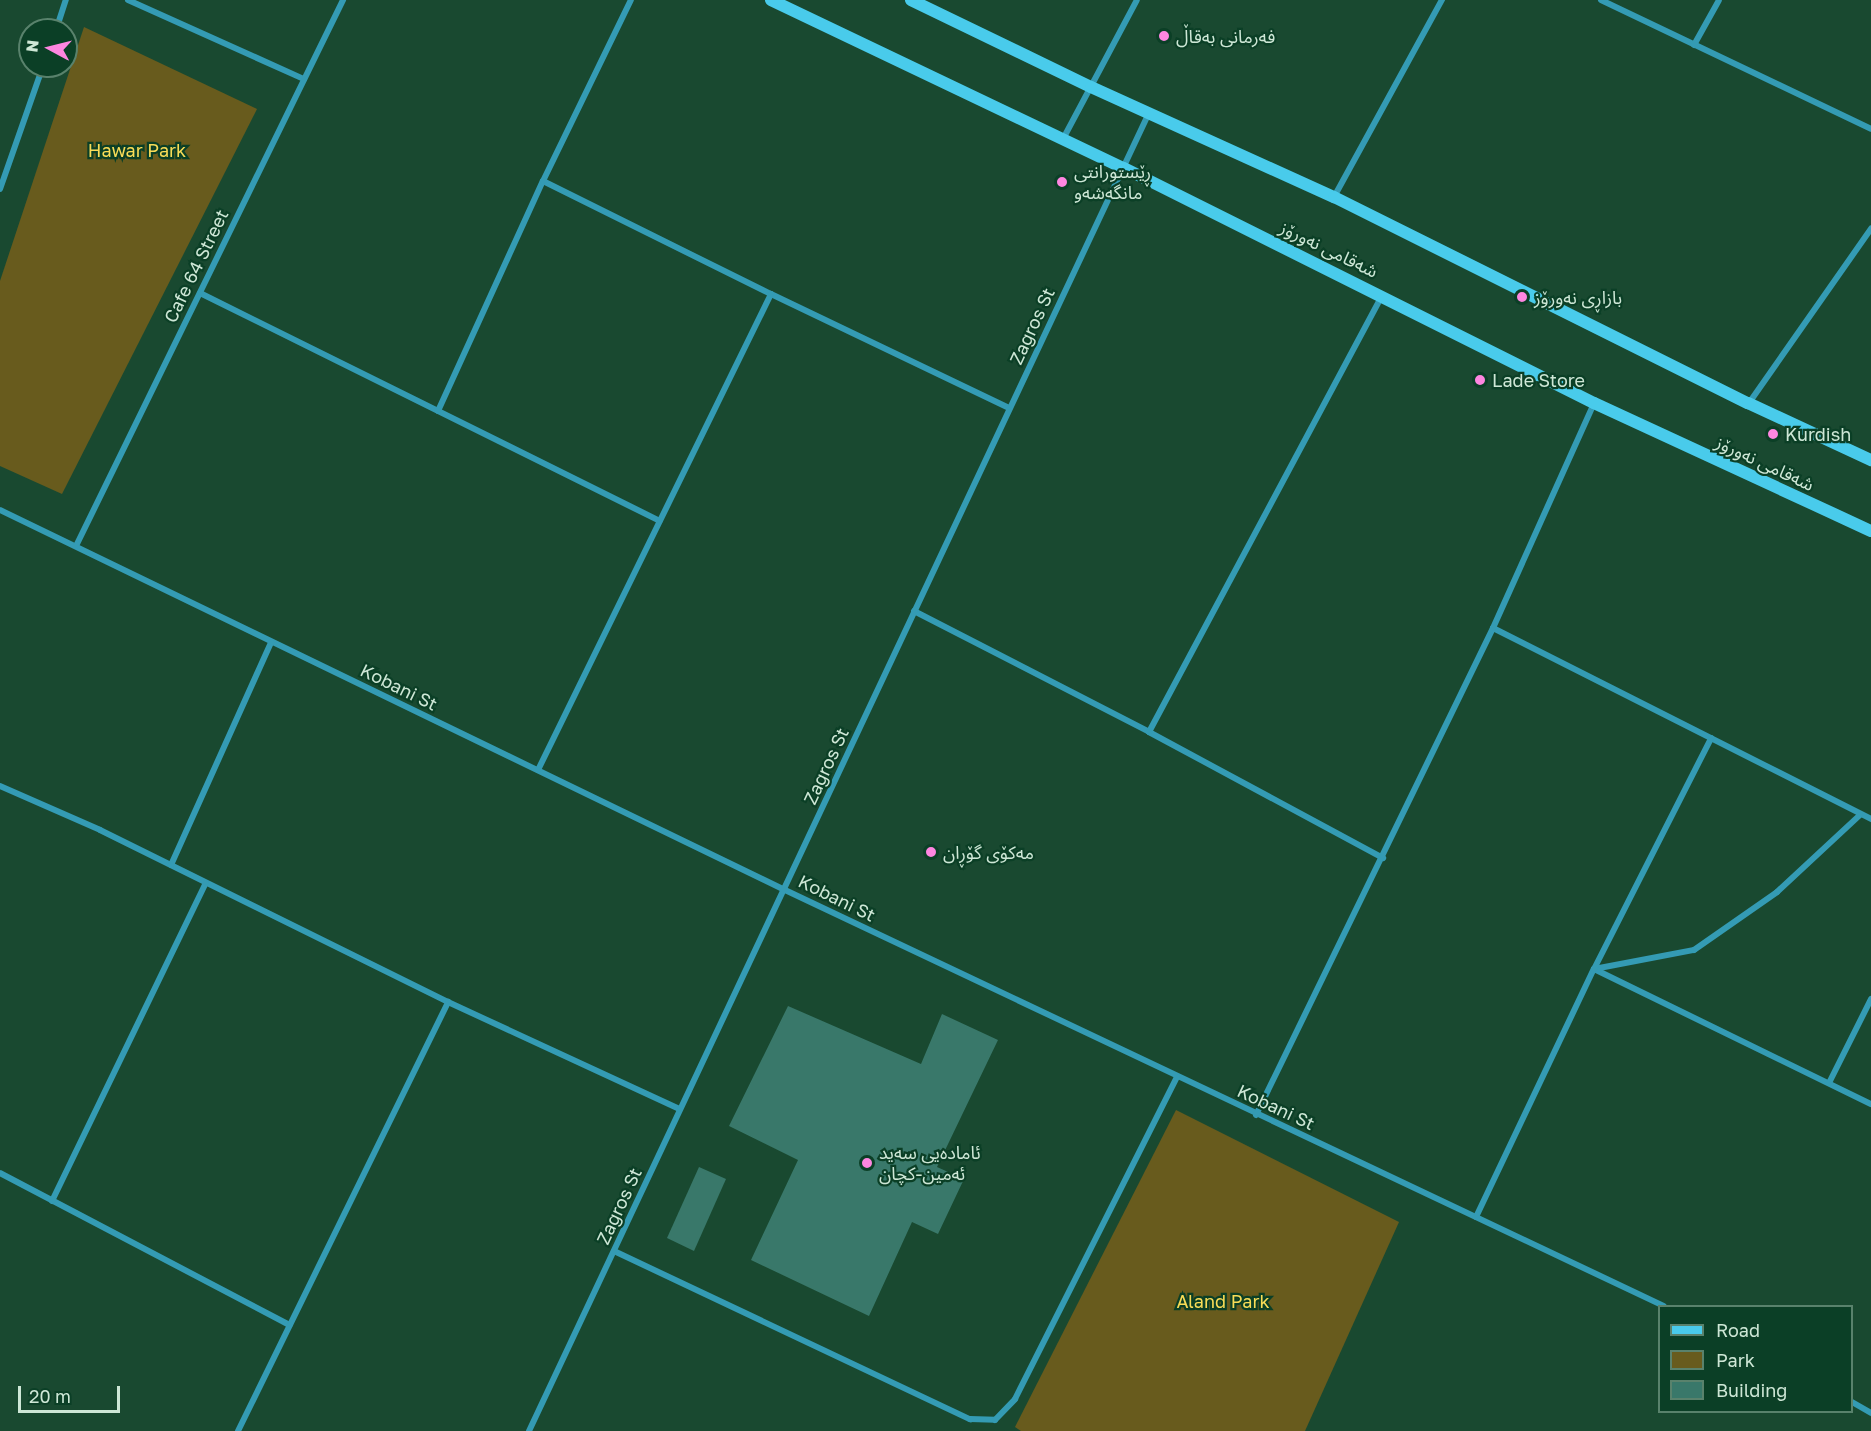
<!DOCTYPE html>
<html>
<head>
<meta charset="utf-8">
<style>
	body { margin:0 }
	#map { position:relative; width:1871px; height:1431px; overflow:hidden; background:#194930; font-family:"Golos Text","Noto Sans Arabic",sans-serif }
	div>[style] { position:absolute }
	.green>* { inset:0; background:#685b1d }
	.building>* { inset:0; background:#39786a }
	.street>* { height:6px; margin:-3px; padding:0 3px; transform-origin:3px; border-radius:3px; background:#349bb4 }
	.secondary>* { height:12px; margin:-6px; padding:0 6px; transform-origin:6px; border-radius:6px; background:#49cbeb }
	.dots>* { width:16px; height:16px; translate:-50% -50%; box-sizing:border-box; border:3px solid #0b3f26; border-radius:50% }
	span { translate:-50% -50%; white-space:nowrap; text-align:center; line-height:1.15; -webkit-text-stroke:4.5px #0b3f26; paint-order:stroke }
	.poi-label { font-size:18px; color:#cee7d6 }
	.left { translate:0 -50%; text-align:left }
	.park-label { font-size:18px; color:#f8dc57 }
	.street-label { font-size:18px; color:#cee7d6 }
	.legend { position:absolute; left:1658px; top:1305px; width:195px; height:108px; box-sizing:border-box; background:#0b3f26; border:2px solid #59826c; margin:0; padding:8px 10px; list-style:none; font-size:18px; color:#cee7d6 }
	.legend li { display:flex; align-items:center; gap:12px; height:30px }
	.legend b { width:30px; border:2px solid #59826c }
	.north { position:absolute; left:18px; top:18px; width:60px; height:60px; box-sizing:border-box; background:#0b3f26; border:2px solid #59826c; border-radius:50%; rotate:277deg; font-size:16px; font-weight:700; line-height:24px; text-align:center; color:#cee7d6 }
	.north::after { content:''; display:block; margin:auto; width:21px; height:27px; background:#fe86e0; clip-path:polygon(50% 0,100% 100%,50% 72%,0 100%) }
	.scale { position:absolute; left:18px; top:1386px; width:102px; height:27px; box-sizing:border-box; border:3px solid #cee7d6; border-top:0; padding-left:8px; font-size:18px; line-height:21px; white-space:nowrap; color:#cee7d6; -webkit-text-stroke:4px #0b3f26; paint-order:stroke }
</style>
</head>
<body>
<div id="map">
	<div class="green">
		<i style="clip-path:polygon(84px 27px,257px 109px,62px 494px,0 466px,0 281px)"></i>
		<i style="clip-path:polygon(1176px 1110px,1399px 1222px,1305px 1431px,1021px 1431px,1015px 1427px)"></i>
	</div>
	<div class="building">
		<i style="clip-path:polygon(788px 1006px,921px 1064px,942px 1014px,998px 1040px,937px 1167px,964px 1179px,938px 1234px,912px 1222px,869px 1316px,751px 1260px,798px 1160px,729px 1126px)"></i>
		<i style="clip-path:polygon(699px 1167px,726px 1179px,694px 1251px,667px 1238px)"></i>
	</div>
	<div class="street">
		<i style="left:128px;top:0;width:193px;rotate:24.2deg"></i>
		<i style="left:1601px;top:0;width:299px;rotate:25.5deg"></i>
		<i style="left:56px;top:30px;width:32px;rotate:-72deg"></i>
		<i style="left:1694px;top:45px;width:51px;rotate:-60.9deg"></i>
		<i style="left:1063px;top:139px;width:157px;rotate:-62deg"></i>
		<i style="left:543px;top:181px;width:254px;rotate:26.4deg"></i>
		<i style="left:771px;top:294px;width:264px;rotate:25.6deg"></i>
		<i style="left:0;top:189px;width:130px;rotate:-70.7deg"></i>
		<i style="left:1334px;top:197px;width:225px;rotate:-61.3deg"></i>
		<i style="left:200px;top:293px;width:513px;rotate:26.37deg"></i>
		<i style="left:1749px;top:403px;width:213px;rotate:-55deg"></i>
		<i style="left:438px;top:411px;width:253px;rotate:-65.5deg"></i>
		<i style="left:543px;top:181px;width:201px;rotate:-64.1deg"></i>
		<i style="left:0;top:510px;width:872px;rotate:25.83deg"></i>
		<i style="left:785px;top:890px;width:972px;rotate:25.33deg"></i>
		<i style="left:76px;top:546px;width:608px;rotate:-63.94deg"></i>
		<i style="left:914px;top:611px;width:264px;rotate:27.2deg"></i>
		<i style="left:1149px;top:732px;width:266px;rotate:28.3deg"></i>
		<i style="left:1493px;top:628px;width:424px;rotate:26.8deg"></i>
		<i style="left:1149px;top:732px;width:494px;rotate:-61.9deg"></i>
		<i style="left:538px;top:770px;width:530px;rotate:-63.92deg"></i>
		<i style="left:0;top:786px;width:109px;rotate:23.7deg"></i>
		<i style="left:100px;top:830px;width:388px;rotate:26.3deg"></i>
		<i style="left:448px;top:1002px;width:255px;rotate:24.8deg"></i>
		<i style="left:171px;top:865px;width:244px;rotate:-65.8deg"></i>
		<i style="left:1594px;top:969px;width:102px;rotate:-10.8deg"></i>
		<i style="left:1694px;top:950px;width:101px;rotate:-34.9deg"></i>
		<i style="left:1777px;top:892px;width:113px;rotate:-42.9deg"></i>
		<i style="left:1594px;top:969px;width:308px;rotate:26deg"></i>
		<i style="left:1829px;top:1083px;width:94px;rotate:-63.4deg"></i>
		<i style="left:1256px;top:1115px;width:542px;rotate:-64.05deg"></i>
		<i style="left:1493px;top:628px;width:247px;rotate:-65.8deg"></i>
		<i style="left:0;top:1173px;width:327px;rotate:27.7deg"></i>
		<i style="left:52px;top:1201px;width:353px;rotate:-64.2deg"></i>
		<i style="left:1476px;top:1217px;width:275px;rotate:-64.6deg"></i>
		<i style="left:1594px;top:969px;width:259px;rotate:-63.1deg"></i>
		<i style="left:614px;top:1251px;width:394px;rotate:25.3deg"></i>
		<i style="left:970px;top:1419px;width:25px;rotate:2deg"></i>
		<i style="left:995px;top:1420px;width:29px;rotate:-46deg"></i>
		<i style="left:1015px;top:1399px;width:360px;rotate:-63.3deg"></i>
		<i style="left:1852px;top:1402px;width:22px;rotate:30deg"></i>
		<i style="left:238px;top:1431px;width:478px;rotate:-63.9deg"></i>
		<i style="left:529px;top:1431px;width:1457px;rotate:-64.81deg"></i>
	</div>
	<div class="secondary">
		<i style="left:771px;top:0;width:391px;rotate:25.5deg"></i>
		<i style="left:1124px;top:168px;width:525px;rotate:26.57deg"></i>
		<i style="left:1594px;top:403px;width:305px;rotate:24.8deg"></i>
		<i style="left:911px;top:0;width:200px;rotate:25.8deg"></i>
		<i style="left:1091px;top:87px;width:267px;rotate:24.4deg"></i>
		<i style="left:1334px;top:197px;width:462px;rotate:26.5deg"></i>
		<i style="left:1748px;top:403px;width:136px;rotate:24.9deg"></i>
	</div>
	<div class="dots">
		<i style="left:1164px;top:36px;background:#fe86e0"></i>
		<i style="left:1062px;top:182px;background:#fe86e0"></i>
		<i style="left:1522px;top:297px;background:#fe86e0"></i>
		<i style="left:1480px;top:380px;background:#fe86e0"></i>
		<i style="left:1773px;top:434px;background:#fe86e0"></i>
		<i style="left:931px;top:852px;background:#fe86e0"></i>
		<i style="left:867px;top:1163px;background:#fe86e0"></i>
	</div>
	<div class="poi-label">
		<span class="left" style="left:1176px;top:36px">فەرمانی بەقاڵ</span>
		<span class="left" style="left:1074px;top:182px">ڕێستورانتی<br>مانگەشەو</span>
		<span class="left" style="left:1534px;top:297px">بازاڕی نەورۆز</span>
		<span class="left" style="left:1492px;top:380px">Lade Store</span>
		<span class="left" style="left:1785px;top:434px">Kurdish</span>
		<span class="left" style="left:943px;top:852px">مەکۆی گۆڕان</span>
		<span class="left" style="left:879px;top:1163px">ئامادەیی سەید<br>ئەمین-کچان</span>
	</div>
	<div class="park-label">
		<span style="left:137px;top:150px">Hawar Park</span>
		<span style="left:1223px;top:1301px">Aland Park</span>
	</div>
	<div class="street-label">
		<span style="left:1329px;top:249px;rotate:26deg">شەقامی نەورۆز</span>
		<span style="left:196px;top:266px;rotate:-64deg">Cafe 64 Street</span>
		<span style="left:1032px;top:326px;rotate:-65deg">Zagros St</span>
		<span style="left:1765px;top:463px;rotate:25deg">شەقامی نەورۆز</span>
		<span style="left:399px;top:687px;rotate:26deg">Kobani St</span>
		<span style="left:826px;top:766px;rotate:-65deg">Zagros St</span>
		<span style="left:837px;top:898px;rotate:26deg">Kobani St</span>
		<span style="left:1276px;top:1107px;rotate:25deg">Kobani St</span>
		<span style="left:619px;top:1206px;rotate:-65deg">Zagros St</span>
	</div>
	<ul class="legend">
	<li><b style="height:8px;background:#49cbeb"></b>Road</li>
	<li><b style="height:16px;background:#685b1d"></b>Park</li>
	<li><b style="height:16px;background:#39786a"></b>Building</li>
	</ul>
	<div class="north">N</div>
	<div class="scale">20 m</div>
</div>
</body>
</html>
